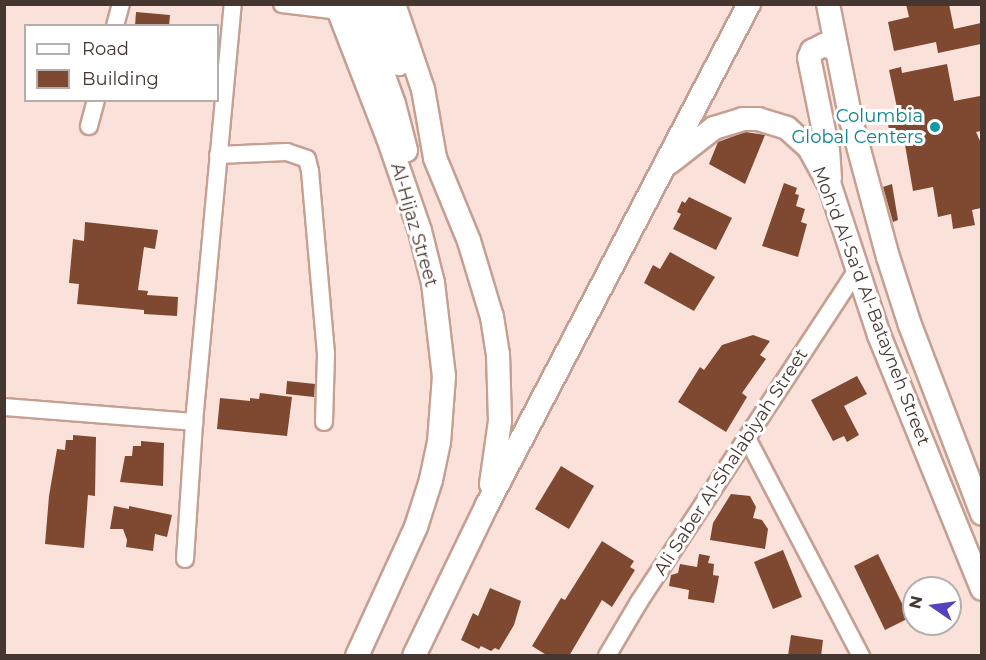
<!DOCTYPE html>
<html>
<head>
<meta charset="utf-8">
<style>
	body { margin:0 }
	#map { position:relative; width:986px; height:660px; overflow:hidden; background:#fae2da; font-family:Montserrat,sans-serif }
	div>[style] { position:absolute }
	.building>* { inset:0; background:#7f4830 }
	.roads { filter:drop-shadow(2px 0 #c5a092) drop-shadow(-2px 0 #c5a092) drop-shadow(0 2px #c5a092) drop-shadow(0 -2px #c5a092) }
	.street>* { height:16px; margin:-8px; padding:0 8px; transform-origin:8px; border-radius:8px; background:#fff }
	.secondary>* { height:22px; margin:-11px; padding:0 11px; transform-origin:11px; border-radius:11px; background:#fff }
	.dots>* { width:16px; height:16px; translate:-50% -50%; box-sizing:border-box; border:3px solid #fff; border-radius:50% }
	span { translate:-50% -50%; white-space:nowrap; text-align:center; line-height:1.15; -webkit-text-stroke:6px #fff; paint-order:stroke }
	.culture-label { font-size:18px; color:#0d838f }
	.right { translate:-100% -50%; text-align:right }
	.street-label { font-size:18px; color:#453630 }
	.frame { position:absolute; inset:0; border:6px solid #453630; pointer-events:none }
	.legend { position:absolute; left:24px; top:24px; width:195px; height:78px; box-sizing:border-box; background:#fff; border:2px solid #b5afac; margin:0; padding:8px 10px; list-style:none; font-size:18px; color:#453630 }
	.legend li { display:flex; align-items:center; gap:12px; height:30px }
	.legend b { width:30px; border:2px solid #b5afac }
	.north { position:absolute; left:902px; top:576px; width:60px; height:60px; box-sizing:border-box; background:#fff; border:2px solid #b5afac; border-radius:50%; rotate:283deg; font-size:16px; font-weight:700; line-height:24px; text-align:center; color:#453630 }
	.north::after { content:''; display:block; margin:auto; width:21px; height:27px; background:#5543bb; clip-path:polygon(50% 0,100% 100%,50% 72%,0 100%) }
</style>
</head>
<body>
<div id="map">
	<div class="building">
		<i style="clip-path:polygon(906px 4px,949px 4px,954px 29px,981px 23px,981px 44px,938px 53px,936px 42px,894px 51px,888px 22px,909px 17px)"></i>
		<i style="clip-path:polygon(136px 12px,170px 15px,169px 26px,135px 26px)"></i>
		<i style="clip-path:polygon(947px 64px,954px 101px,980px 96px,981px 103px,981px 131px,976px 132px,981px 143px,981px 208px,972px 210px,975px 225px,953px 229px,951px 214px,938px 217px,933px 187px,913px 191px,904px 139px,895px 141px,894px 136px,890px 137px,888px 124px,892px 123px,892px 118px,899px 117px,889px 70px,901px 67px,902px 73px)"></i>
		<i style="clip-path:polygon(745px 132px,765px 135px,745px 184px,709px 164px,718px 142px)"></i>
		<i style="clip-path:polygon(784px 183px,797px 188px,795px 194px,799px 195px,796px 206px,805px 209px,801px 222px,807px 224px,798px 257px,762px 246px)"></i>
		<i style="clip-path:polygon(892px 184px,898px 220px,893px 222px,883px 187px)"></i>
		<i style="clip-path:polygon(689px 197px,732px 218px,716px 250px,673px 229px,681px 214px,677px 212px,682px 201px,685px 203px)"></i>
		<i style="clip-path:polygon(85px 222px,158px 230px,155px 249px,144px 247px,138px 290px,148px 291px,147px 295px,178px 297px,177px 316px,144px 314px,144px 310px,77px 304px,79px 284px,69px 283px,73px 239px,84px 241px)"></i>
		<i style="clip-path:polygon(670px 252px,715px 277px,694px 311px,644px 283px,653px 265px,660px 269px)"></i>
		<i style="clip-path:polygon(753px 335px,770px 341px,760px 355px,766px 359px,742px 393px,747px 397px,726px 432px,678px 402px,700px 367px,704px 370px,722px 345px)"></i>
		<i style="clip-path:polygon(857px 376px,867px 394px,844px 406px,859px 435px,847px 442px,844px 436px,833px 441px,811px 400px)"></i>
		<i style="clip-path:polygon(287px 381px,315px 384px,314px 397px,286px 394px)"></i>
		<i style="clip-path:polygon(260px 393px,292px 397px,287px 436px,217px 429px,220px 398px,250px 401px,250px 398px,259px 399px)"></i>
		<i style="clip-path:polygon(73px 435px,96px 437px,95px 496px,88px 495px,84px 548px,45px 544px,49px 496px,57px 449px,65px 450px,66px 440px,73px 440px)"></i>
		<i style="clip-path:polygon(141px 441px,164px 443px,163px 486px,120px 482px,125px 456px,132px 456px,133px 446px,141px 446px)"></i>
		<i style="clip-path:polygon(561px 466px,594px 486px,569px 529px,535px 509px)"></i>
		<i style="clip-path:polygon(731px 494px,750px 496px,756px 507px,753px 518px,762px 520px,768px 529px,765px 549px,710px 540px,713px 523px)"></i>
		<i style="clip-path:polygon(114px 506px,129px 509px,129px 506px,172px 515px,167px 537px,155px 534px,153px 551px,126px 547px,127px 540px,123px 529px,110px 529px)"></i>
		<i style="clip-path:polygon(602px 541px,634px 561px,630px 567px,635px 570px,612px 607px,602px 600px,569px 656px,548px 656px,532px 646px,561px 598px,565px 600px)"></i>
		<i style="clip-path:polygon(783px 550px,802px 597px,773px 609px,754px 562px)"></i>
		<i style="clip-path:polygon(699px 554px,710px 556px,708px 563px,714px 564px,713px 575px,719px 576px,714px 603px,688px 599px,689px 590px,669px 586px,671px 575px,678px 573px,680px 564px,697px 567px)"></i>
		<i style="clip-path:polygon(878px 554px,909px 618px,885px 630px,854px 566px)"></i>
		<i style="clip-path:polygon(490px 588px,521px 601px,514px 625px,499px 650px,495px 648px,491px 651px,481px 646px,479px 649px,461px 640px,473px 613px,478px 616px)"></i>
		<i style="clip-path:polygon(791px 635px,823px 640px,821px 656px,788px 656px)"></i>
	</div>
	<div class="roads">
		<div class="street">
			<i style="left:282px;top:4px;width:56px;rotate:7.1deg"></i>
			<i style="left:115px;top:26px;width:23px;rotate:-75deg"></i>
			<i style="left:89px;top:126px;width:27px;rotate:-75deg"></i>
			<i style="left:218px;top:155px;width:69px;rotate:-2.5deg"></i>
			<i style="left:287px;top:152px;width:21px;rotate:19deg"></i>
			<i style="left:307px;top:159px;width:12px;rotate:76deg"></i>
			<i style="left:310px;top:171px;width:184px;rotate:85deg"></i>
			<i style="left:326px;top:354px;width:68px;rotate:91.7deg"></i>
			<i style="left:4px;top:407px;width:191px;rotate:4.5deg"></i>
			<i style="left:748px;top:440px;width:244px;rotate:62.4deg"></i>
			<i style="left:185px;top:559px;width:137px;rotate:-86.2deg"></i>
			<i style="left:194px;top:422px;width:420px;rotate:-84.7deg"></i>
			<i style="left:607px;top:656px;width:63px;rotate:-59.3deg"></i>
			<i style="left:639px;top:602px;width:397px;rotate:-56.7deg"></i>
		</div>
		<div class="secondary">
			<i style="left:336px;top:4px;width:144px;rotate:68.8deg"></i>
			<i style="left:388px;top:138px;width:98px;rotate:71deg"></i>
			<i style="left:420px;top:231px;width:54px;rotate:76deg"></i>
			<i style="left:433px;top:283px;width:94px;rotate:83.3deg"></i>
			<i style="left:444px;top:376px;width:66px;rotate:94.3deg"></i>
			<i style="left:439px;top:442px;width:39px;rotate:102deg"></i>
			<i style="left:431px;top:480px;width:49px;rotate:107.7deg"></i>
			<i style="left:416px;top:527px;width:142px;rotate:114.6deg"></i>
			<i style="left:358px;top:4px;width:106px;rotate:70.2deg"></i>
			<i style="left:394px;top:104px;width:48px;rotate:75.4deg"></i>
			<i style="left:377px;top:4px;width:64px;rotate:69.9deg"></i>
			<i style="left:394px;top:4px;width:90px;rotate:71.2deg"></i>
			<i style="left:423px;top:89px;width:70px;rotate:80.1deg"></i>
			<i style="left:435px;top:158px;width:90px;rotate:67.7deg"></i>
			<i style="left:469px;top:241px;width:79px;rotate:73.2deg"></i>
			<i style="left:492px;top:317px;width:37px;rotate:81deg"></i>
			<i style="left:498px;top:354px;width:67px;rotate:88.3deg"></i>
			<i style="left:500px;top:421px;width:64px;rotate:98.1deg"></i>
			<i style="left:828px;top:4px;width:118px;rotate:78.8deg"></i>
			<i style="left:851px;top:120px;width:142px;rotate:74.9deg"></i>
			<i style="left:888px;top:257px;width:71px;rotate:72.1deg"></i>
			<i style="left:910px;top:325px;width:202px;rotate:69.1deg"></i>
			<i style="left:669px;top:163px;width:57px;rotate:-37.9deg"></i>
			<i style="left:714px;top:128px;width:30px;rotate:-17deg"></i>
			<i style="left:743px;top:119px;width:15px"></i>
			<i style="left:758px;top:119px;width:30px;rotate:17deg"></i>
			<i style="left:787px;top:128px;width:30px;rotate:42deg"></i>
			<i style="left:809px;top:148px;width:43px;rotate:61.1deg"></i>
			<i style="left:830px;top:186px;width:157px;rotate:71.8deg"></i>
			<i style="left:879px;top:335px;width:274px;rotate:67.9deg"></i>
			<i style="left:830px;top:178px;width:27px;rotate:-94deg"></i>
			<i style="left:828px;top:151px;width:95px;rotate:-101.5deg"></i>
			<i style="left:809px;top:58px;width:8px;rotate:-67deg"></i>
			<i style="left:812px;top:51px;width:13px;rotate:-27deg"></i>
			<i style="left:824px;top:45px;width:14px;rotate:21deg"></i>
			<i style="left:414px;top:656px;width:168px;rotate:-64.2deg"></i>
			<i style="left:487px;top:505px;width:565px;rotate:-62.39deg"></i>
		</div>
	</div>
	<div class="dots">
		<i style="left:935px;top:127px;background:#0f9aa8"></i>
	</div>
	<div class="culture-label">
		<span class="right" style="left:923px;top:127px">Columbia<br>Global Centers</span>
	</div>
	<div class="street-label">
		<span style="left:414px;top:225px;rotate:74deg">Al-Hijaz Street</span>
		<span style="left:871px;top:306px;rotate:69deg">Moh'd Al-Sa'd Al-Batayneh Street</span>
		<span style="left:731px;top:462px;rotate:-57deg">Ali Saber Al-Shalabiyah Street</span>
	</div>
	<div class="frame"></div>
	<ul class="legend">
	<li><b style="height:8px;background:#fff"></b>Road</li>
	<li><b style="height:16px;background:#7f4830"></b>Building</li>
	</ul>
	<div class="north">N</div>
</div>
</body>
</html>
